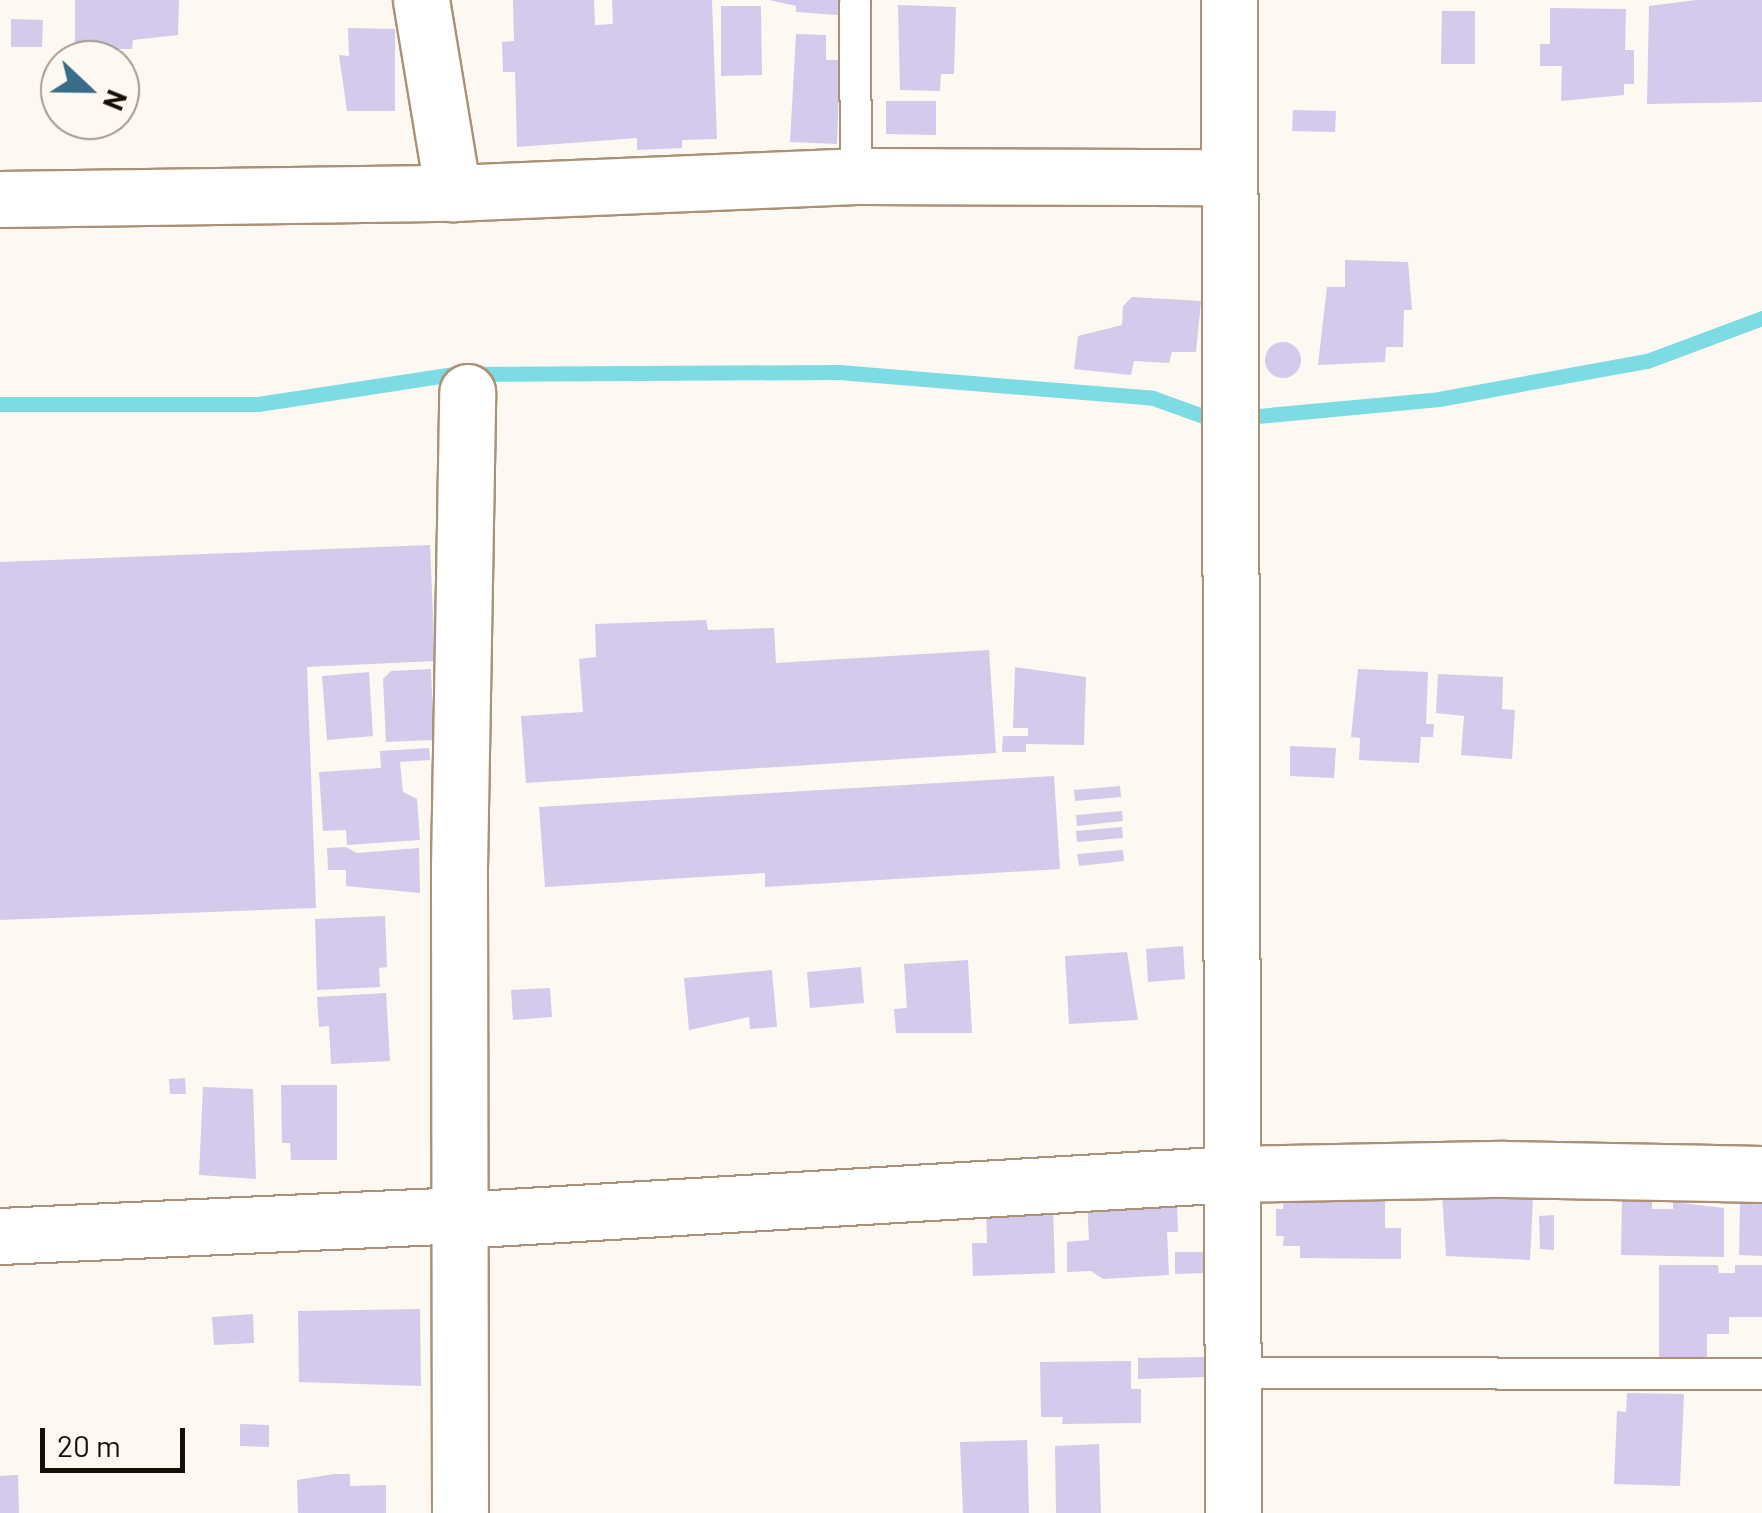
<!DOCTYPE html>
<html>
<head>
<meta charset="utf-8">
<style>
	body { margin:0 }
	#map { position:relative; width:1762px; height:1513px; overflow:hidden; background:#fdf8f2; font-family:Barlow,sans-serif }
	div>[style] { position:absolute }
	.stream>* { height:15px; margin:-7.5px; padding:0 7.5px; transform-origin:7.5px; border-radius:7.5px; background:#7ddbe4 }
	.building>* { inset:0; background:#d4caeb }
	.round { border-radius:50% }
	.roads { filter:drop-shadow(2px 0 #aa9177) drop-shadow(-2px 0 #aa9177) drop-shadow(0 2px #aa9177) drop-shadow(0 -2px #aa9177) }
	.service>* { height:30px; margin:-15px; padding:0 15px; transform-origin:15px; border-radius:15px; background:#fff }
	.minor>* { height:55px; margin:-27.5px; padding:0 27.5px; transform-origin:27.5px; border-radius:27.5px; background:#fff }
	span { translate:-50% -50%; white-space:nowrap; text-align:center; line-height:1.15; -webkit-text-stroke:8px #fdf8f2; paint-order:stroke }
	.north { position:absolute; left:40px; top:40px; width:100px; height:100px; box-sizing:border-box; background:#fdf8f2; border:2px solid #a19a93; border-radius:50%; rotate:112deg; font-size:28px; font-weight:700; line-height:40px; text-align:center; color:#170e05 }
	.north::after { content:''; display:block; margin:auto; width:35px; height:45px; background:#386c89; clip-path:polygon(50% 0,100% 100%,50% 72%,0 100%) }
	.scale { position:absolute; left:40px; top:1428px; width:145px; height:45px; box-sizing:border-box; border:5px solid #170e05; border-top:0; padding-left:12px; font-size:30px; line-height:35px; white-space:nowrap; color:#170e05; -webkit-text-stroke:8px #fdf8f2; paint-order:stroke }
</style>
</head>
<body>
<div id="map">
	<div class="stream">
		<i style="left:0;top:404px;width:258px"></i>
		<i style="left:258px;top:404px;width:197px;rotate:-8.7deg"></i>
		<i style="left:453px;top:374px;width:386px;rotate:-0.3deg"></i>
		<i style="left:839px;top:372px;width:315px;rotate:4.7deg"></i>
		<i style="left:1153px;top:398px;width:65px;rotate:19.8deg"></i>
		<i style="left:1214px;top:420px;width:226px;rotate:-5.3deg"></i>
		<i style="left:1439px;top:399px;width:211px;rotate:-10.4deg"></i>
		<i style="left:1647px;top:361px;width:123px;rotate:-20.5deg"></i>
	</div>
	<div class="building">
		<i style="clip-path:polygon(75px 0,179px 0,178px 35px,133px 40px,132px 49px,75px 49px)"></i>
		<i style="clip-path:polygon(513px 0,594px 0,595px 25px,613px 24px,612px 0,712px 0,717px 139px,682px 140px,682px 148px,637px 150px,637px 138px,517px 147px,515px 72px,503px 72px,502px 42px,514px 41px)"></i>
		<i style="clip-path:polygon(769px 0,839px 0,838px 15px,796px 12px,796px 6px)"></i>
		<i style="clip-path:polygon(1696px 0,1762px 0,1762px 102px,1647px 104px,1649px 6px)"></i>
		<i style="clip-path:polygon(898px 5px,956px 7px,954px 74px,941px 74px,940px 91px,900px 90px)"></i>
		<i style="clip-path:polygon(721px 6px,761px 6px,762px 75px,721px 76px)"></i>
		<i style="clip-path:polygon(1550px 8px,1626px 9px,1625px 50px,1634px 50px,1634px 84px,1624px 84px,1624px 95px,1561px 101px,1562px 66px,1540px 66px,1540px 44px,1550px 44px)"></i>
		<i style="clip-path:polygon(1442px 11px,1475px 11px,1475px 64px,1441px 64px)"></i>
		<i style="clip-path:polygon(11px 19px,43px 20px,42px 47px,11px 47px)"></i>
		<i style="clip-path:polygon(348px 28px,395px 29px,395px 111px,347px 111px,339px 55px,349px 56px)"></i>
		<i style="clip-path:polygon(796px 34px,826px 35px,826px 60px,840px 60px,837px 144px,790px 142px)"></i>
		<i style="clip-path:polygon(886px 101px,936px 101px,936px 135px,886px 134px)"></i>
		<i style="clip-path:polygon(1293px 110px,1336px 111px,1335px 132px,1292px 131px)"></i>
		<i style="clip-path:polygon(1345px 260px,1408px 262px,1412px 310px,1404px 310px,1403px 347px,1386px 347px,1385px 362px,1318px 365px,1327px 287px,1345px 287px)"></i>
		<i style="clip-path:polygon(1132px 297px,1201px 301px,1196px 352px,1172px 352px,1169px 363px,1134px 361px,1131px 375px,1074px 369px,1078px 336px,1122px 325px,1123px 306px)"></i>
		<i class="round" style="left:1265px;top:342px;width:36px;height:36px"></i>
		<i style="clip-path:polygon(430px 545px,435px 661px,307px 667px,316px 908px,0 920px,0 562px)"></i>
		<i style="clip-path:polygon(706px 620px,708px 630px,774px 628px,776px 663px,989px 650px,996px 753px,526px 783px,521px 716px,583px 712px,579px 659px,596px 657px,595px 624px)"></i>
		<i style="clip-path:polygon(1015px 667px,1086px 677px,1084px 745px,1026px 744px,1026px 752px,1002px 752px,1003px 736px,1028px 736px,1028px 728px,1013px 728px)"></i>
		<i style="clip-path:polygon(431px 669px,434px 740px,386px 742px,383px 679px,391px 671px)"></i>
		<i style="clip-path:polygon(1358px 669px,1428px 672px,1426px 724px,1434px 724px,1433px 737px,1421px 737px,1419px 763px,1359px 760px,1360px 738px,1351px 737px)"></i>
		<i style="clip-path:polygon(369px 672px,373px 736px,327px 740px,322px 676px)"></i>
		<i style="clip-path:polygon(1438px 674px,1503px 677px,1502px 709px,1515px 710px,1512px 759px,1461px 755px,1464px 716px,1436px 713px)"></i>
		<i style="clip-path:polygon(1290px 746px,1336px 748px,1334px 778px,1290px 776px)"></i>
		<i style="clip-path:polygon(429px 748px,430px 760px,400px 762px,403px 792px,417px 799px,420px 840px,347px 845px,346px 830px,323px 831px,319px 772px,381px 768px,380px 751px)"></i>
		<i style="clip-path:polygon(1054px 776px,1060px 869px,765px 887px,765px 873px,545px 887px,539px 807px)"></i>
		<i style="clip-path:polygon(1120px 786px,1121px 797px,1075px 801px,1074px 790px)"></i>
		<i style="clip-path:polygon(1122px 811px,1123px 821px,1077px 826px,1076px 815px)"></i>
		<i style="clip-path:polygon(1122px 827px,1123px 838px,1077px 842px,1076px 831px)"></i>
		<i style="clip-path:polygon(346px 847px,357px 853px,419px 848px,420px 893px,346px 886px,346px 870px,328px 870px,327px 848px)"></i>
		<i style="clip-path:polygon(1123px 850px,1124px 861px,1079px 866px,1077px 854px)"></i>
		<i style="clip-path:polygon(385px 916px,387px 967px,379px 968px,380px 987px,317px 990px,315px 919px)"></i>
		<i style="clip-path:polygon(1183px 946px,1185px 979px,1148px 982px,1146px 949px)"></i>
		<i style="clip-path:polygon(1127px 952px,1138px 1020px,1069px 1024px,1065px 956px)"></i>
		<i style="clip-path:polygon(968px 960px,972px 1033px,896px 1033px,894px 1009px,907px 1008px,904px 964px)"></i>
		<i style="clip-path:polygon(861px 967px,864px 1003px,810px 1008px,807px 972px)"></i>
		<i style="clip-path:polygon(772px 970px,777px 1027px,750px 1029px,749px 1017px,689px 1030px,684px 978px)"></i>
		<i style="clip-path:polygon(550px 988px,552px 1017px,513px 1020px,511px 990px)"></i>
		<i style="clip-path:polygon(386px 993px,390px 1061px,331px 1064px,329px 1026px,319px 1027px,317px 997px)"></i>
		<i style="clip-path:polygon(185px 1078px,186px 1094px,170px 1094px,169px 1079px)"></i>
		<i style="clip-path:polygon(281px 1085px,337px 1085px,337px 1160px,291px 1160px,290px 1143px,282px 1143px)"></i>
		<i style="clip-path:polygon(203px 1087px,253px 1089px,256px 1179px,199px 1175px)"></i>
		<i style="clip-path:polygon(1528px 1192px,1533px 1198px,1530px 1260px,1446px 1256px,1442px 1193px)"></i>
		<i style="clip-path:polygon(1622px 1197px,1652px 1198px,1652px 1209px,1673px 1209px,1673px 1202px,1724px 1208px,1724px 1257px,1621px 1255px)"></i>
		<i style="clip-path:polygon(1740px 1197px,1762px 1197px,1762px 1256px,1739px 1255px)"></i>
		<i style="clip-path:polygon(1087px 1198px,1177px 1204px,1178px 1232px,1167px 1232px,1169px 1275px,1103px 1279px,1091px 1271px,1067px 1272px,1067px 1242px,1089px 1240px)"></i>
		<i style="clip-path:polygon(1284px 1199px,1385px 1200px,1385px 1228px,1401px 1228px,1401px 1259px,1300px 1258px,1300px 1246px,1283px 1246px,1284px 1236px,1276px 1236px,1276px 1209px,1283px 1209px)"></i>
		<i style="clip-path:polygon(1053px 1204px,1055px 1273px,973px 1276px,972px 1243px,987px 1243px,986px 1206px)"></i>
		<i style="clip-path:polygon(1554px 1215px,1554px 1250px,1540px 1249px,1539px 1216px)"></i>
		<i style="clip-path:polygon(1175px 1252px,1205px 1252px,1205px 1273px,1175px 1274px)"></i>
		<i style="clip-path:polygon(1659px 1265px,1718px 1265px,1719px 1273px,1735px 1273px,1735px 1265px,1762px 1265px,1762px 1317px,1729px 1317px,1729px 1334px,1707px 1334px,1707px 1357px,1659px 1357px)"></i>
		<i style="clip-path:polygon(420px 1309px,421px 1386px,299px 1382px,298px 1311px)"></i>
		<i style="clip-path:polygon(253px 1314px,254px 1343px,214px 1345px,212px 1317px)"></i>
		<i style="clip-path:polygon(1206px 1357px,1207px 1377px,1138px 1379px,1138px 1358px)"></i>
		<i style="clip-path:polygon(1131px 1361px,1131px 1389px,1141px 1389px,1141px 1423px,1062px 1424px,1063px 1417px,1041px 1417px,1040px 1362px)"></i>
		<i style="clip-path:polygon(1627px 1393px,1684px 1394px,1680px 1486px,1614px 1484px,1617px 1411px,1626px 1412px)"></i>
		<i style="clip-path:polygon(240px 1424px,269px 1425px,269px 1447px,240px 1446px)"></i>
		<i style="clip-path:polygon(1027px 1440px,1029px 1513px,963px 1513px,960px 1442px)"></i>
		<i style="clip-path:polygon(1099px 1444px,1101px 1513px,1056px 1513px,1055px 1446px)"></i>
		<i style="clip-path:polygon(334px 1474px,350px 1474px,350px 1486px,386px 1485px,386px 1513px,298px 1513px,297px 1480px)"></i>
		<i style="clip-path:polygon(18px 1475px,19px 1513px,0 1513px,0 1476px)"></i>
	</div>
	<div class="roads">
		<div class="service">
			<i style="left:855px;top:3px;width:173px;rotate:89.7deg"></i>
			<i style="left:1232px;top:1373px;width:530px;rotate:0.11deg"></i>
		</div>
		<div class="minor">
			<i style="left:421px;top:0;width:196px;rotate:80.6deg"></i>
			<i style="left:1229px;top:0;width:1513px;rotate:89.85deg"></i>
			<i style="left:0;top:199px;width:453px;rotate:-0.8deg"></i>
			<i style="left:453px;top:193px;width:409px;rotate:-2.4deg"></i>
			<i style="left:862px;top:176px;width:365px;rotate:0.2deg"></i>
			<i style="left:459px;top:1220px;width:775px;rotate:-3.4deg"></i>
			<i style="left:1233px;top:1174px;width:271px;rotate:-1.1deg"></i>
			<i style="left:1504px;top:1169px;width:258px;rotate:1.1deg"></i>
			<i style="left:0;top:1236px;width:459px;rotate:-2.6deg"></i>
			<i style="left:460px;top:1513px;width:646px;rotate:-90.09deg"></i>
			<i style="left:459px;top:867px;width:475px;rotate:-89deg"></i>
		</div>
	</div>
	<div class="north">N</div>
	<div class="scale">20 m</div>
</div>
</body>
</html>
